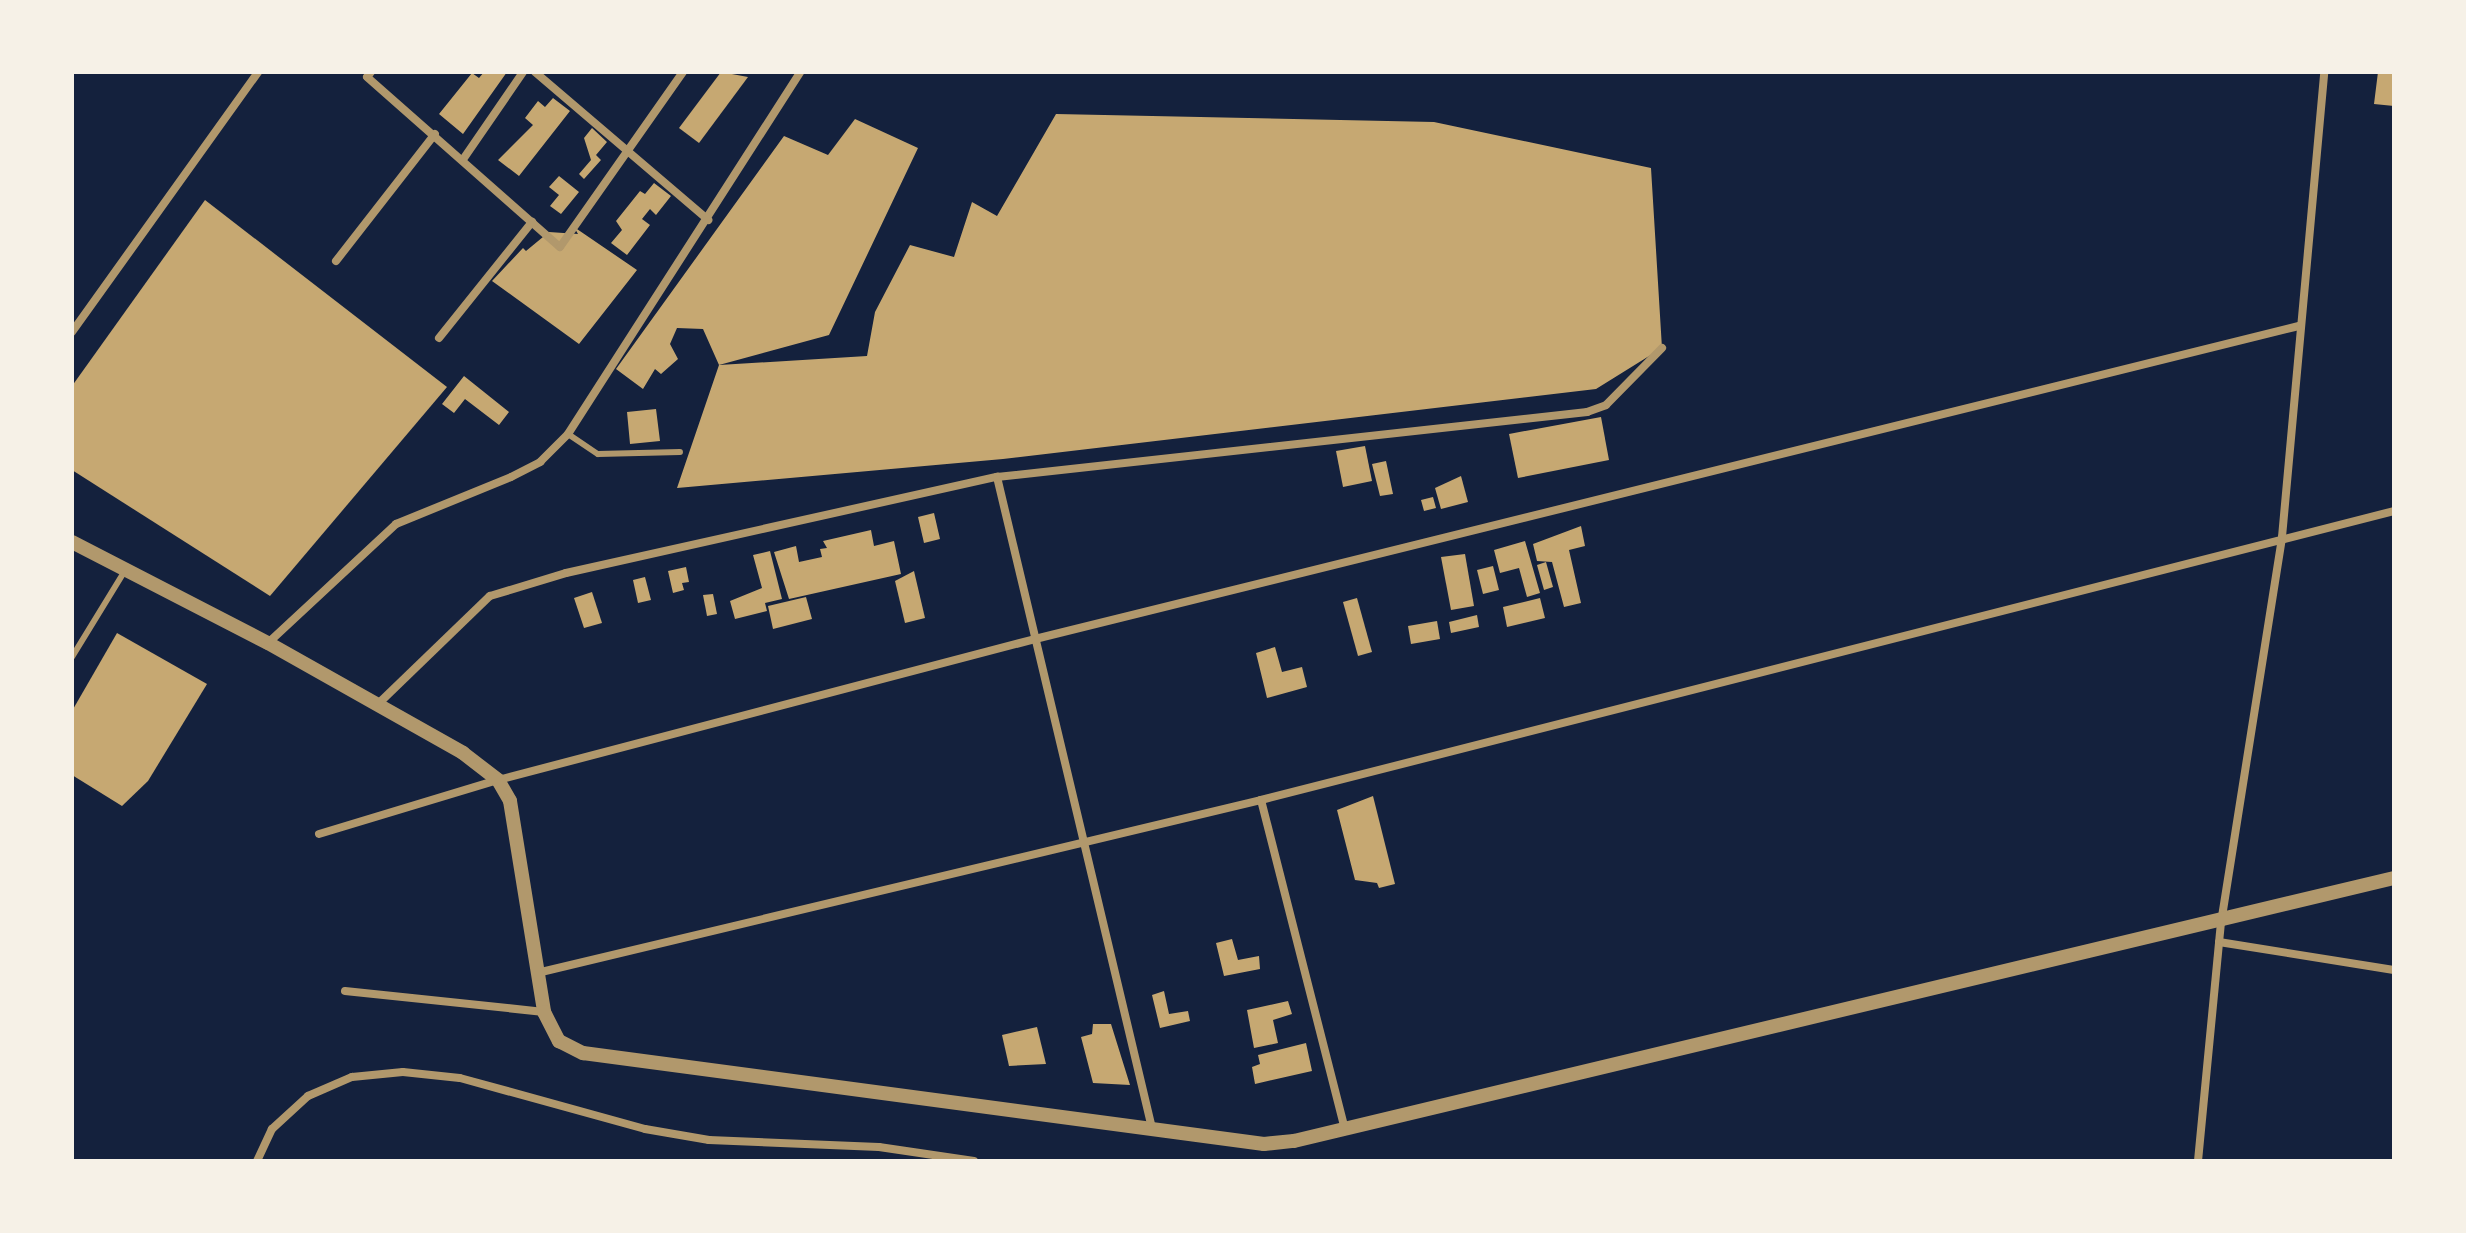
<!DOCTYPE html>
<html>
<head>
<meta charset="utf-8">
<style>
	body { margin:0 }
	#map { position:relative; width:2466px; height:1233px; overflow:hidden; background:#14213d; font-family:"Public Sans",sans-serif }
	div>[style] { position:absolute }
	.building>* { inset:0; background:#c6a872 }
	.service>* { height:6px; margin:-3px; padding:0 3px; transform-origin:3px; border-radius:3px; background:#b1986c }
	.minor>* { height:8px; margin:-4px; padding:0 4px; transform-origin:4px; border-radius:4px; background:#b1986c }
	.tertiary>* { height:14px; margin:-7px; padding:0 7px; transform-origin:7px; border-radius:7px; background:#b1986c }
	span { translate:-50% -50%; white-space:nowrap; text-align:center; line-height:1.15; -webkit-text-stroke:6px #f6f1e7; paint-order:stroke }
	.frame { position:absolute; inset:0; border:74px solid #f6f1e7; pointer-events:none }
</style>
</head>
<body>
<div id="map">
	<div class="building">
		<i style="clip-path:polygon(484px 72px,507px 72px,463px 134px,439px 114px,472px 73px,479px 78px)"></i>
		<i style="clip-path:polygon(721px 72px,748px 77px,699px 143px,679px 128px)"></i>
		<i style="clip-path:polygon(2378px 72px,2394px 72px,2394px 106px,2374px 104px)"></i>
		<i style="clip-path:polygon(553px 98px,570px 111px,519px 176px,498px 160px,533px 125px,525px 118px,538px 101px,545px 107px)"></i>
		<i style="clip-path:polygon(1056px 114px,1434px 122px,1651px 168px,1662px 348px,1596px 389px,1003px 459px,677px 488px,719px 365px,867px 356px,875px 312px,910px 245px,954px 257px,972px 202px,997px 216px)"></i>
		<i style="clip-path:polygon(855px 119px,918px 148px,829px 335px,719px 365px,703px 329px,677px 328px,670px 344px,678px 359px,661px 374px,655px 369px,643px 389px,616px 369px,784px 136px,828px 155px)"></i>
		<i style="clip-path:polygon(592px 128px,607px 142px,596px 155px,601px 160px,584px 179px,579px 174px,591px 160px,584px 138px)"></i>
		<i style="clip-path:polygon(559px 176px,579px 192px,561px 214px,550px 206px,559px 195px,549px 187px)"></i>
		<i style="clip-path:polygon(654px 183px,671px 196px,656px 215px,650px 209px,642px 219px,650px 225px,627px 255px,611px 243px,622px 230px,616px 221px,640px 191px,645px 194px)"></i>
		<i style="clip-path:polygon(205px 200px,447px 387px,270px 596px,72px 470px,72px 386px)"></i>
		<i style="clip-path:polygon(574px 227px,637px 270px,579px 344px,492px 281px,523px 248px,526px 251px,549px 232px,578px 234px)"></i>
		<i style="clip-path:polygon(464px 376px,509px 412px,499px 425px,465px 399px,454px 413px,442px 404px)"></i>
		<i style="clip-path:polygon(656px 409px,660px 441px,630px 444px,627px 412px)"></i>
		<i style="clip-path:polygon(1601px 417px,1609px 460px,1518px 478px,1509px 434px)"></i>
		<i style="clip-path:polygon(1365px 446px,1372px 481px,1343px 487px,1336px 451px)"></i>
		<i style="clip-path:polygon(1386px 461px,1393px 494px,1380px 496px,1372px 464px)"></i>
		<i style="clip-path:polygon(1461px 476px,1468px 502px,1441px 509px,1435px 488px)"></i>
		<i style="clip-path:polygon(1433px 497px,1436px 508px,1424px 511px,1421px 500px)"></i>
		<i style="clip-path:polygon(934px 513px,940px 539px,924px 543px,918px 517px)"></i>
		<i style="clip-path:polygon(1581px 526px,1585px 546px,1569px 550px,1581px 603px,1564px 607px,1552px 562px,1537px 561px,1533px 544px)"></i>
		<i style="clip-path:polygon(871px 530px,874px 546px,894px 541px,901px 574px,789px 599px,774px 552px,796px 546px,799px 562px,822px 557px,820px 549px,827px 548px,823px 541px)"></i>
		<i style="clip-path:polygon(1525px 541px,1540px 593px,1527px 597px,1519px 568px,1500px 573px,1494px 550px)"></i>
		<i style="clip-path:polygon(770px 551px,782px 599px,765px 603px,767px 611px,735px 619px,730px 601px,762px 588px,753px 555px)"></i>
		<i style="clip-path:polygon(1465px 554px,1474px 606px,1451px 610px,1441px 557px)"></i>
		<i style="clip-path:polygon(1546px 562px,1553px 587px,1544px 590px,1537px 565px)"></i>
		<i style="clip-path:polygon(1493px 566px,1499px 590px,1483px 594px,1477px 570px)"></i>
		<i style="clip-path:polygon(686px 567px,689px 582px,682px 583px,684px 590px,673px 593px,668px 571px)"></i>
		<i style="clip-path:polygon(914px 571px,925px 618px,905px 623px,895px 581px)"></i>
		<i style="clip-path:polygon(645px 577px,651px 600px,638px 603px,633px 580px)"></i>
		<i style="clip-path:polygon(592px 592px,602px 623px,584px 628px,574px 598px)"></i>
		<i style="clip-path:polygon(713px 594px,717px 614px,707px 616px,703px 595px)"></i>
		<i style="clip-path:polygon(806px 597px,812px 619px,773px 629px,768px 606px)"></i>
		<i style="clip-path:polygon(1357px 598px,1372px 652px,1358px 656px,1343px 602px)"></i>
		<i style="clip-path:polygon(1540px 598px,1545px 618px,1507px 627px,1503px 607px)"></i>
		<i style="clip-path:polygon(1477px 615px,1479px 627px,1451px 633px,1449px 622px)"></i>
		<i style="clip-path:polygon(1437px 621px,1440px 639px,1411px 644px,1408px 626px)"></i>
		<i style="clip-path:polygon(117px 633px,207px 684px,148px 781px,122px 806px,72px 775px,72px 711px)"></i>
		<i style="clip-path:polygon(1275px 647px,1282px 672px,1302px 667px,1307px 687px,1267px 698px,1256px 653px)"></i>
		<i style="clip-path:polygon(1373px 796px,1395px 884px,1379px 888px,1377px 883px,1355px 880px,1337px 810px)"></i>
		<i style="clip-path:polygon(1232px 939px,1238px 960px,1259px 956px,1260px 969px,1224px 976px,1216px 943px)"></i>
		<i style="clip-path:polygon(1164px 991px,1169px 1014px,1188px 1011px,1190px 1021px,1160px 1028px,1152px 995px)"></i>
		<i style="clip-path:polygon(1288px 1001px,1292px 1014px,1273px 1020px,1278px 1043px,1254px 1048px,1247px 1010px)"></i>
		<i style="clip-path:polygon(1093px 1024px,1111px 1024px,1130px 1085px,1093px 1083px,1081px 1037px,1092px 1034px)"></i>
		<i style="clip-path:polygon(1037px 1027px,1046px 1064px,1009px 1066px,1002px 1035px)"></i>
		<i style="clip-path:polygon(1306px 1043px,1312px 1071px,1255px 1084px,1252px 1067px,1260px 1064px,1258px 1055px)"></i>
	</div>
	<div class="service">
		<i style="left:568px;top:434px;width:36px;rotate:34deg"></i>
		<i style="left:598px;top:454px;width:82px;rotate:-1.4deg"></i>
		<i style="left:72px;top:657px;width:100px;rotate:-58.5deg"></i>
	</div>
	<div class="minor">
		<i style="left:371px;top:72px;width:6px;rotate:129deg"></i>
		<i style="left:367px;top:77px;width:257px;rotate:41.4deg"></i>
		<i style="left:560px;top:247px;width:214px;rotate:-54.9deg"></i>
		<i style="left:535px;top:72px;width:228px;rotate:40.5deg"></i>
		<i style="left:464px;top:158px;width:104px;rotate:-55.5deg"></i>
		<i style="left:336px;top:261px;width:161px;rotate:-52.1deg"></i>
		<i style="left:72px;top:332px;width:320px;rotate:-54.4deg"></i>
		<i style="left:439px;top:338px;width:149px;rotate:-51.3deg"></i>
		<i style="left:997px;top:477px;width:669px;rotate:76.61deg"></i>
		<i style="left:268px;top:643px;width:175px;rotate:-42.9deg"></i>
		<i style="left:396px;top:524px;width:124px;rotate:-22.2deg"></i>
		<i style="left:511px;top:477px;width:33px;rotate:-27deg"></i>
		<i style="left:540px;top:462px;width:40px;rotate:-45deg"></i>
		<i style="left:568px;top:434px;width:430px;rotate:-57.3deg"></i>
		<i style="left:377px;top:705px;width:157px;rotate:-44deg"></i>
		<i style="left:490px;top:596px;width:79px;rotate:-16.8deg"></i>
		<i style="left:566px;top:573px;width:442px;rotate:-12.6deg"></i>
		<i style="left:997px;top:477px;width:594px;rotate:-6.29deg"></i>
		<i style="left:1587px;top:412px;width:20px;rotate:-20deg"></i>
		<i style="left:1606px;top:405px;width:80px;rotate:-45.5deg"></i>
		<i style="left:1261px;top:800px;width:340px;rotate:75.7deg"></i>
		<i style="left:319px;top:834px;width:187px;rotate:-16.8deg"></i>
		<i style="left:498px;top:780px;width:555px;rotate:-14.71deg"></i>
		<i style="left:1035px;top:639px;width:1302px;rotate:-13.91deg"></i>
		<i style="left:2219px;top:942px;width:177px;rotate:9.1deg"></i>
		<i style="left:537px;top:973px;width:744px;rotate:-13.44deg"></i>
		<i style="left:1261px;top:800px;width:1169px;rotate:-14.31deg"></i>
		<i style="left:345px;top:991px;width:200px;rotate:6deg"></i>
		<i style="left:257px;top:1161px;width:35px;rotate:-65deg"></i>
		<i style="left:272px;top:1129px;width:49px;rotate:-42.5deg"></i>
		<i style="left:308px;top:1096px;width:48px;rotate:-23.4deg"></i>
		<i style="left:352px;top:1077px;width:51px;rotate:-5.6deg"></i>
		<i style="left:403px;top:1072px;width:57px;rotate:6deg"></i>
		<i style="left:460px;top:1078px;width:192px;rotate:15.4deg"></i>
		<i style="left:645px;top:1129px;width:65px;rotate:9.8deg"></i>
		<i style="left:709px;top:1140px;width:170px;rotate:2.4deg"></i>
		<i style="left:879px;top:1147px;width:96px;rotate:8.4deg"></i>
		<i style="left:2198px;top:1161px;width:239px;rotate:-84.5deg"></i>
		<i style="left:2221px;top:923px;width:391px;rotate:-81deg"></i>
		<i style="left:2282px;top:537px;width:467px;rotate:-84.8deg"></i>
	</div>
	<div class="tertiary">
		<i style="left:72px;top:542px;width:220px;rotate:27.3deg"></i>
		<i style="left:268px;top:643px;width:224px;rotate:29.4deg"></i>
		<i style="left:463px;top:753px;width:44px;rotate:37.6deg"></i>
		<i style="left:498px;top:780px;width:24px;rotate:60deg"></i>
		<i style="left:510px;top:801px;width:214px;rotate:80.8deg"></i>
		<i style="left:544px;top:1012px;width:33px;rotate:63deg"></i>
		<i style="left:559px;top:1041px;width:27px;rotate:27deg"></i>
		<i style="left:583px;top:1053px;width:687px;rotate:7.61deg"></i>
		<i style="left:1264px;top:1144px;width:30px;rotate:-6deg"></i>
		<i style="left:1294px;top:1141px;width:1131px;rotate:-13.45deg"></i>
	</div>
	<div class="frame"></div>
</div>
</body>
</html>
